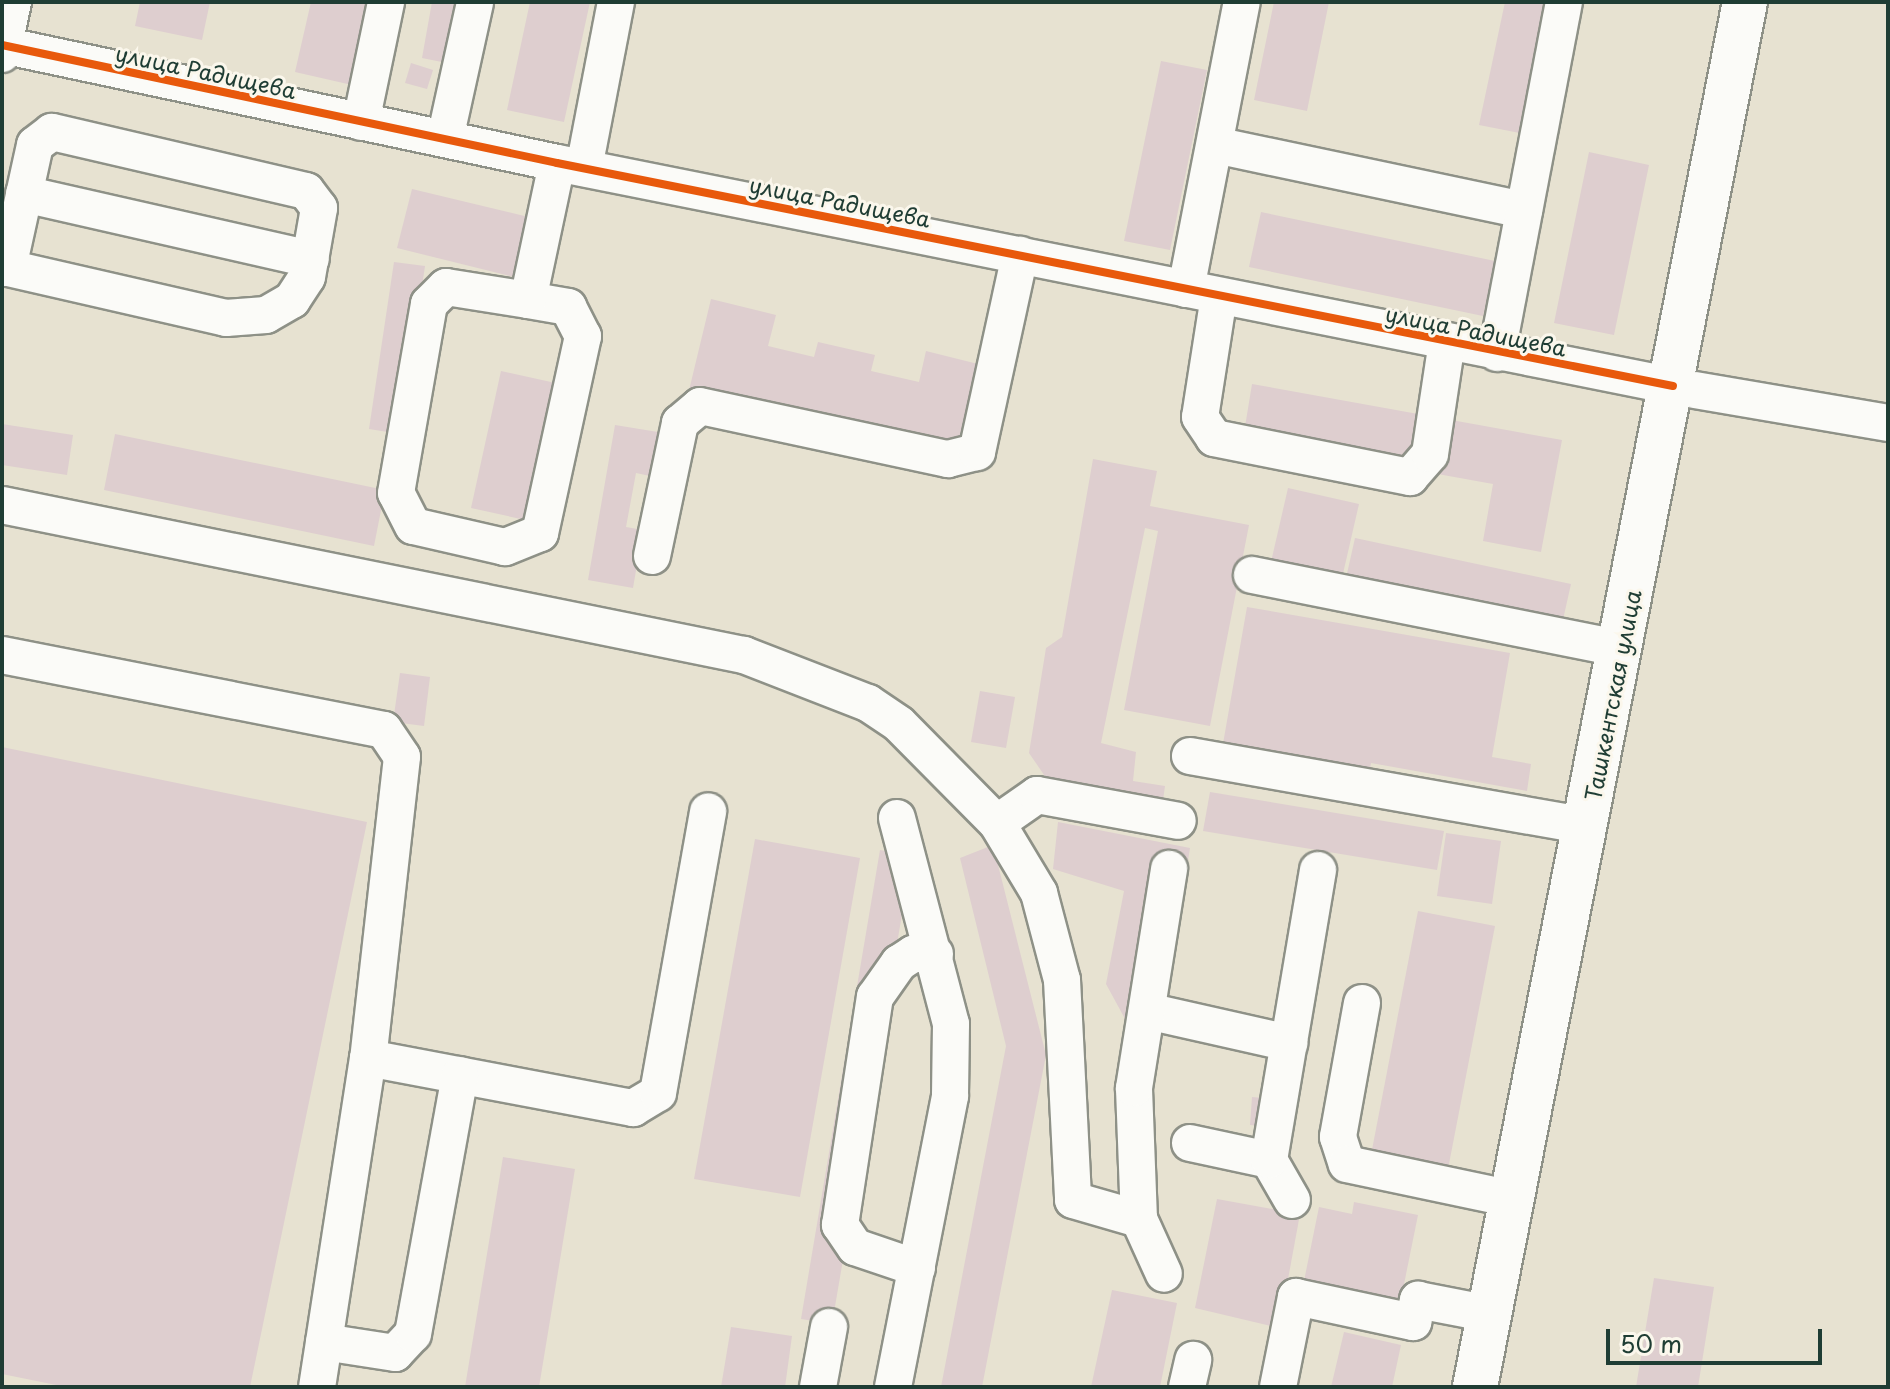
<!DOCTYPE html>
<html>
<head>
<meta charset="utf-8">
<style>
	body { margin:0 }
	#map { position:relative; width:1890px; height:1389px; overflow:hidden; background:#e7e2d1; font-family:"Playpen Sans",sans-serif }
	div>[style] { position:absolute }
	.building>* { inset:0; background:#dececf }
	.roads { filter:drop-shadow(2px 0 #8e9187) drop-shadow(-2px 0 #8e9187) drop-shadow(0 2px #8e9187) drop-shadow(0 -2px #8e9187) }
	.minor>* { height:36px; margin:-18px; padding:0 18px; transform-origin:18px; border-radius:18px; background:#fbfbf8 }
	.major>* { height:44px; margin:-22px; padding:0 22px; transform-origin:22px; border-radius:22px; background:#fbfbf8 }
	.cycleway>* { height:8px; margin:-4px; padding:0 4px; transform-origin:4px; border-radius:4px; background:#e8590c }
	span { translate:-50% -50%; white-space:nowrap; text-align:center; line-height:1.15; -webkit-text-stroke:6px #fbf7ec; paint-order:stroke }
	.street-label { font-size:22px; color:#1f3d34 }
	.frame { position:absolute; inset:0; border:4px solid #1f3d34; pointer-events:none }
	.scale { position:absolute; left:1606px; top:1329px; width:216px; height:36px; box-sizing:border-box; border:4px solid #1f3d34; border-top:0; padding-left:10px; font-size:24px; line-height:28px; white-space:nowrap; color:#1f3d34; -webkit-text-stroke:6px #fbf7ec; paint-order:stroke }
</style>
</head>
<body>
<div id="map">
	<div class="building">
		<i style="clip-path:polygon(140px 2px,210px 2px,202px 40px,135px 26px)"></i>
		<i style="clip-path:polygon(311px 2px,371px 2px,352px 85px,295px 72px)"></i>
		<i style="clip-path:polygon(432px 2px,458px 2px,447px 63px,422px 58px)"></i>
		<i style="clip-path:polygon(530px 2px,590px 2px,564px 122px,507px 110px)"></i>
		<i style="clip-path:polygon(1274px 2px,1329px 2px,1307px 111px,1254px 100px)"></i>
		<i style="clip-path:polygon(1505px 2px,1557px 2px,1530px 135px,1479px 125px)"></i>
		<i style="clip-path:polygon(1161px 61px,1207px 70px,1170px 250px,1124px 241px)"></i>
		<i style="clip-path:polygon(411px 63px,433px 70px,427px 89px,405px 83px)"></i>
		<i style="clip-path:polygon(1589px 152px,1649px 165px,1614px 335px,1554px 323px)"></i>
		<i style="clip-path:polygon(412px 189px,541px 220px,526px 280px,397px 248px)"></i>
		<i style="clip-path:polygon(1261px 212px,1495px 261px,1483px 316px,1249px 267px)"></i>
		<i style="clip-path:polygon(394px 262px,425px 266px,400px 434px,369px 429px)"></i>
		<i style="clip-path:polygon(711px 299px,776px 315px,768px 346px,814px 357px,818px 342px,875px 355px,871px 371px,919px 382px,926px 351px,986px 366px,960px 474px,906px 435px,755px 399px,749px 423px,685px 407px)"></i>
		<i style="clip-path:polygon(501px 371px,560px 384px,530px 521px,471px 508px)"></i>
		<i style="clip-path:polygon(1252px 384px,1562px 440px,1541px 552px,1483px 541px,1493px 484px,1243px 439px)"></i>
		<i style="clip-path:polygon(2px 424px,73px 435px,67px 475px,2px 465px)"></i>
		<i style="clip-path:polygon(615px 425px,658px 432px,650px 476px,636px 473px,626px 527px,643px 530px,633px 588px,588px 580px)"></i>
		<i style="clip-path:polygon(115px 434px,385px 490px,374px 546px,104px 490px)"></i>
		<i style="clip-path:polygon(1093px 459px,1157px 471px,1150px 506px,1249px 525px,1210px 726px,1124px 710px,1158px 531px,1145px 528px,1101px 743px,1136px 752px,1133px 781px,1165px 786px,1160px 821px,1062px 801px,1029px 753px,1046px 648px,1062px 637px)"></i>
		<i style="clip-path:polygon(1288px 488px,1359px 504px,1342px 578px,1271px 562px)"></i>
		<i style="clip-path:polygon(1355px 538px,1571px 584px,1560px 633px,1344px 587px)"></i>
		<i style="clip-path:polygon(1247px 607px,1510px 653px,1492px 757px,1531px 764px,1527px 791px,1371px 763px,1368px 781px,1221px 755px)"></i>
		<i style="clip-path:polygon(400px 673px,430px 677px,424px 726px,393px 722px)"></i>
		<i style="clip-path:polygon(980px 691px,1015px 697px,1006px 748px,971px 742px)"></i>
		<i style="clip-path:polygon(2px 747px,367px 822px,250px 1387px,66px 1387px,2px 1374px)"></i>
		<i style="clip-path:polygon(1210px 792px,1444px 831px,1437px 870px,1203px 831px)"></i>
		<i style="clip-path:polygon(1058px 822px,1190px 848px,1154px 1072px,1106px 984px,1124px 891px,1053px 869px)"></i>
		<i style="clip-path:polygon(1446px 833px,1501px 841px,1492px 904px,1437px 896px)"></i>
		<i style="clip-path:polygon(755px 839px,860px 858px,800px 1197px,694px 1179px)"></i>
		<i style="clip-path:polygon(993px 845px,1046px 1055px,982px 1387px,941px 1387px,1006px 1046px,960px 858px)"></i>
		<i style="clip-path:polygon(880px 850px,912px 856px,832px 1324px,801px 1319px)"></i>
		<i style="clip-path:polygon(1418px 911px,1495px 926px,1448px 1169px,1371px 1155px)"></i>
		<i style="clip-path:polygon(1252px 1097px,1274px 1099px,1271px 1127px,1250px 1125px)"></i>
		<i style="clip-path:polygon(503px 1157px,575px 1169px,539px 1387px,465px 1387px)"></i>
		<i style="clip-path:polygon(1217px 1199px,1300px 1214px,1279px 1328px,1195px 1308px)"></i>
		<i style="clip-path:polygon(1354px 1202px,1418px 1215px,1399px 1309px,1304px 1281px,1319px 1207px,1352px 1214px)"></i>
		<i style="clip-path:polygon(1654px 1278px,1714px 1287px,1698px 1387px,1636px 1387px)"></i>
		<i style="clip-path:polygon(1112px 1290px,1177px 1303px,1160px 1387px,1091px 1387px)"></i>
		<i style="clip-path:polygon(731px 1327px,792px 1336px,785px 1387px,721px 1387px)"></i>
		<i style="clip-path:polygon(1344px 1332px,1401px 1345px,1392px 1387px,1331px 1387px)"></i>
	</div>
	<div class="roads">
		<div class="minor">
			<i style="left:2px;top:45px;width:567px;rotate:12deg"></i>
			<i style="left:557px;top:163px;width:1138px;rotate:11.3deg"></i>
			<i style="left:2px;top:54px;width:53px;rotate:-78.1deg"></i>
			<i style="left:361px;top:122px;width:123px;rotate:-78.2deg"></i>
			<i style="left:445px;top:139px;width:140px;rotate:-77.6deg"></i>
			<i style="left:1215px;top:145px;width:316px;rotate:11.9deg"></i>
			<i style="left:584px;top:168px;width:169px;rotate:-79.1deg"></i>
			<i style="left:24px;top:194px;width:294px;rotate:12.8deg"></i>
			<i style="left:2px;top:267px;width:6px;rotate:9deg"></i>
			<i style="left:8px;top:268px;width:224px;rotate:12.9deg"></i>
			<i style="left:226px;top:318px;width:40px;rotate:-4.3deg"></i>
			<i style="left:266px;top:315px;width:30px;rotate:-30deg"></i>
			<i style="left:292px;top:300px;width:27px;rotate:-57deg"></i>
			<i style="left:307px;top:277px;width:70px;rotate:-80.1deg"></i>
			<i style="left:319px;top:208px;width:21px;rotate:-127deg"></i>
			<i style="left:306px;top:191px;width:261px;rotate:-166.9deg"></i>
			<i style="left:52px;top:132px;width:21px;rotate:143deg"></i>
			<i style="left:35px;top:145px;width:126px;rotate:102.4deg"></i>
			<i style="left:1186px;top:289px;width:292px;rotate:-79deg"></i>
			<i style="left:1219px;top:296px;width:122px;rotate:98.9deg"></i>
			<i style="left:1200px;top:417px;width:25px;rotate:56deg"></i>
			<i style="left:1214px;top:438px;width:200px;rotate:11.3deg"></i>
			<i style="left:1410px;top:477px;width:30px;rotate:-49deg"></i>
			<i style="left:1430px;top:454px;width:113px;rotate:-81.4deg"></i>
			<i style="left:528px;top:300px;width:41px;rotate:9.9deg"></i>
			<i style="left:568px;top:307px;width:33px;rotate:63deg"></i>
			<i style="left:583px;top:336px;width:202px;rotate:102.3deg"></i>
			<i style="left:540px;top:533px;width:38px;rotate:158deg"></i>
			<i style="left:505px;top:547px;width:94px;rotate:-167.1deg"></i>
			<i style="left:413px;top:526px;width:37px;rotate:-117deg"></i>
			<i style="left:396px;top:493px;width:192px;rotate:-80.1deg"></i>
			<i style="left:429px;top:304px;width:24px;rotate:-45deg"></i>
			<i style="left:446px;top:287px;width:83px;rotate:9deg"></i>
			<i style="left:528px;top:300px;width:140px;rotate:-78deg"></i>
			<i style="left:1497px;top:353px;width:357px;rotate:-79.2deg"></i>
			<i style="left:1695px;top:390px;width:196px;rotate:9.7deg"></i>
			<i style="left:2px;top:505px;width:757px;rotate:11.43deg"></i>
			<i style="left:744px;top:655px;width:133px;rotate:21.2deg"></i>
			<i style="left:868px;top:703px;width:37px;rotate:34deg"></i>
			<i style="left:899px;top:724px;width:139px;rotate:45.3deg"></i>
			<i style="left:997px;top:823px;width:82px;rotate:59deg"></i>
			<i style="left:1039px;top:893px;width:90px;rotate:75.2deg"></i>
			<i style="left:1062px;top:980px;width:220px;rotate:87.1deg"></i>
			<i style="left:1073px;top:1200px;width:69px;rotate:16.1deg"></i>
			<i style="left:1139px;top:1219px;width:60px;rotate:65.6deg"></i>
			<i style="left:652px;top:556px;width:136px;rotate:-78.1deg"></i>
			<i style="left:680px;top:423px;width:26px;rotate:-40deg"></i>
			<i style="left:700px;top:406px;width:254px;rotate:12.1deg"></i>
			<i style="left:948px;top:459px;width:30px;rotate:-14deg"></i>
			<i style="left:977px;top:452px;width:202px;rotate:-77.7deg"></i>
			<i style="left:1252px;top:575px;width:376px;rotate:11.3deg"></i>
			<i style="left:2px;top:655px;width:389px;rotate:11.1deg"></i>
			<i style="left:384px;top:730px;width:32px;rotate:56deg"></i>
			<i style="left:402px;top:757px;width:303px;rotate:96.4deg"></i>
			<i style="left:368px;top:1058px;width:333px;rotate:98.8deg"></i>
			<i style="left:1190px;top:756px;width:402px;rotate:10deg"></i>
			<i style="left:997px;top:823px;width:49px;rotate:-35deg"></i>
			<i style="left:1037px;top:795px;width:143px;rotate:10.4deg"></i>
			<i style="left:1362px;top:1003px;width:136px;rotate:100.2deg"></i>
			<i style="left:1338px;top:1137px;width:28px;rotate:72deg"></i>
			<i style="left:1347px;top:1164px;width:170px;rotate:11.9deg"></i>
			<i style="left:1147px;top:1011px;width:146px;rotate:12.7deg"></i>
			<i style="left:368px;top:1058px;width:270px;rotate:10.7deg"></i>
			<i style="left:633px;top:1108px;width:29px;rotate:-31deg"></i>
			<i style="left:658px;top:1093px;width:286px;rotate:-79.9deg"></i>
			<i style="left:1190px;top:1143px;width:81px;rotate:12.1deg"></i>
			<i style="left:1269px;top:1160px;width:46px;rotate:60.1deg"></i>
			<i style="left:1269px;top:1160px;width:294px;rotate:-80.4deg"></i>
			<i style="left:1139px;top:1219px;width:131px;rotate:-92.2deg"></i>
			<i style="left:1134px;top:1088px;width:222px;rotate:-80.9deg"></i>
			<i style="left:917px;top:1268px;width:65px;rotate:-161.3deg"></i>
			<i style="left:855px;top:1247px;width:27px;rotate:-124deg"></i>
			<i style="left:840px;top:1225px;width:231px;rotate:-81.3deg"></i>
			<i style="left:875px;top:997px;width:42px;rotate:-54.8deg"></i>
			<i style="left:899px;top:963px;width:17px;rotate:-33deg"></i>
			<i style="left:913px;top:954px;width:22px"></i>
			<i style="left:324px;top:1342px;width:72px;rotate:8.8deg"></i>
			<i style="left:395px;top:1353px;width:26px;rotate:-47deg"></i>
			<i style="left:413px;top:1334px;width:263px;rotate:-79.7deg"></i>
			<i style="left:818px;top:1387px;width:61px;rotate:-79.6deg"></i>
			<i style="left:893px;top:1387px;width:297px;rotate:-78.9deg"></i>
			<i style="left:950px;top:1096px;width:72px;rotate:-89.2deg"></i>
			<i style="left:951px;top:1024px;width:213px;rotate:-104.7deg"></i>
			<i style="left:1187px;top:1387px;width:28px;rotate:-77deg"></i>
			<i style="left:1278px;top:1387px;width:92px;rotate:-78.7deg"></i>
			<i style="left:1296px;top:1297px;width:120px;rotate:12.1deg"></i>
			<i style="left:1413px;top:1322px;width:23px;rotate:-77deg"></i>
			<i style="left:1418px;top:1300px;width:73px;rotate:11deg"></i>
		</div>
		<div class="major">
			<i style="left:1475px;top:1387px;width:1411px;rotate:-78.97deg"></i>
		</div>
	</div>
	<div class="cycleway">
		<i style="left:2px;top:45px;width:567px;rotate:12deg"></i>
		<i style="left:557px;top:163px;width:1138px;rotate:11.3deg"></i>
	</div>
	<div class="street-label">
		<span style="left:206px;top:71px;rotate:12deg">улица Радищева</span>
		<span style="left:840px;top:201px;rotate:11deg">улица Радищева</span>
		<span style="left:1476px;top:330px;rotate:11deg">улица Радищева</span>
		<span style="left:1612px;top:695px;rotate:-79deg">Ташкентская улица</span>
	</div>
	<div class="frame"></div>
	<div class="scale">50 m</div>
</div>
</body>
</html>
